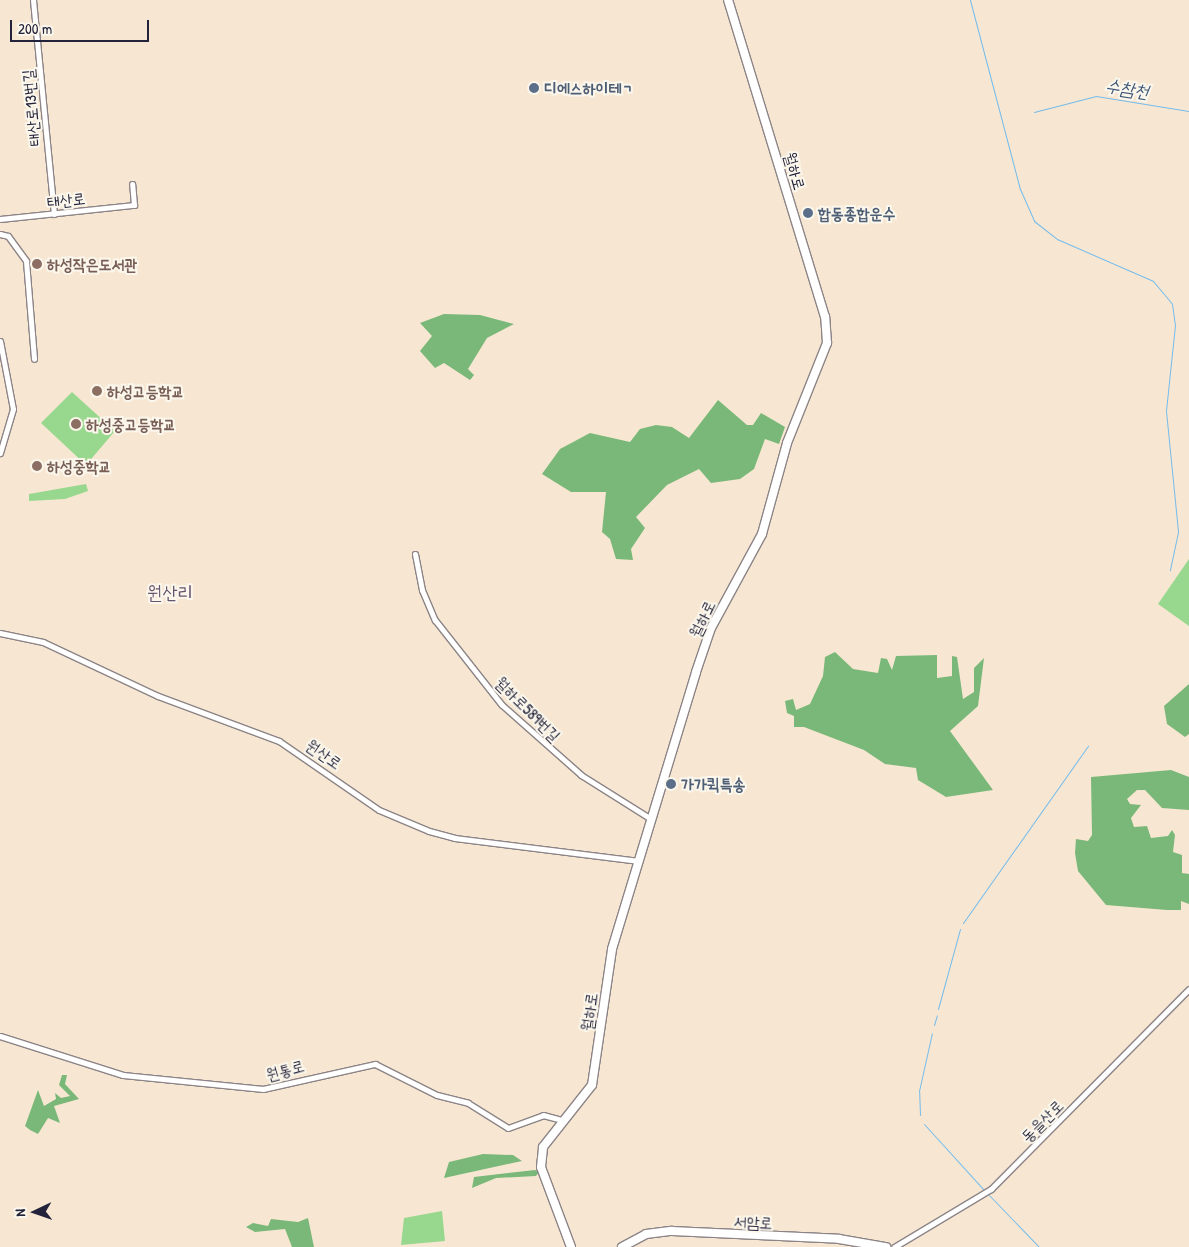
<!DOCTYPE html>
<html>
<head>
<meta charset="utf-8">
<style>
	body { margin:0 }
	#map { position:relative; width:1189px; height:1247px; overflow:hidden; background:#f7e7d2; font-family:"Patrick Hand","Poor Story",sans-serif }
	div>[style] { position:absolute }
	.green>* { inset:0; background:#98d88e }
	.forest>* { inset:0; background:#7ab879 }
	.stream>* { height:1px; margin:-0.5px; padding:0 0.5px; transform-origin:0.5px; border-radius:0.5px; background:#74bbec }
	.roads { filter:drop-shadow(1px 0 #8c8486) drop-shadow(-1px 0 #8c8486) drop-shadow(0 1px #8c8486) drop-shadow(0 -1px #8c8486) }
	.street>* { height:5px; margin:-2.5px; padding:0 2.5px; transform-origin:2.5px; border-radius:2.5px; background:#fff }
	.secondary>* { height:8px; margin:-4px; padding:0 4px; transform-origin:4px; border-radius:4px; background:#fff }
	.dots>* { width:14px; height:14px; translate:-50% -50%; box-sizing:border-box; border:2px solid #fbf7ec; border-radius:50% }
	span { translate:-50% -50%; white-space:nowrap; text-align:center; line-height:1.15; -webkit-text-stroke:4px #fbf7ec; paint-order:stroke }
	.service-label { font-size:16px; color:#4e5e75; font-weight:700 }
	.left { translate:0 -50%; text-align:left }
	.street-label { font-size:16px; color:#22223b }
	.education-label { font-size:16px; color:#785e54; font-weight:700 }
	.water-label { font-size:18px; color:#3f5879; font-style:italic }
	.quarter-label { font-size:19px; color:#65546d }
	.north { position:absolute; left:10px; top:1187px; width:50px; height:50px; -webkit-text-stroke:4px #fbf7ec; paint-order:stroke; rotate:267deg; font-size:14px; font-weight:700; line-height:20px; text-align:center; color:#22223b }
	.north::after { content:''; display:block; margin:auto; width:18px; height:22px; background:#22223b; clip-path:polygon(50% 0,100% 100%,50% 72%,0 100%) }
	.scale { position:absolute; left:10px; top:20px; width:139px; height:22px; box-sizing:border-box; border:2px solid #22223b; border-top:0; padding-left:6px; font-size:15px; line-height:18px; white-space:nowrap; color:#22223b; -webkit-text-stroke:4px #fbf7ec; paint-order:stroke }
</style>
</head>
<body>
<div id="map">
	<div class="green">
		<i style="clip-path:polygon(72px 392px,115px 431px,86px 465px,41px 423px)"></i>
		<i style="clip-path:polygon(86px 484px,88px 491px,65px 499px,29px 501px,29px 494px)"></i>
		<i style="clip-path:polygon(1189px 559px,1189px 626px,1158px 604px)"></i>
		<i style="clip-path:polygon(442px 1211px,445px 1241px,401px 1245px,404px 1218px)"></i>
	</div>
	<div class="forest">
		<i style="clip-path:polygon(444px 314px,480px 315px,514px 324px,487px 338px,468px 369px,474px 375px,470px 380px,444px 363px,435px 368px,420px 351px,432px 336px,420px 323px)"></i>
		<i style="clip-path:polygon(718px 400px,747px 425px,753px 425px,761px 413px,785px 427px,779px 444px,765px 439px,754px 469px,740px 479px,711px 483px,699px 469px,667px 485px,636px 517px,645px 528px,631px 549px,633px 560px,616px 559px,610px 539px,602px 532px,606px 492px,571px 492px,542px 474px,560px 449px,590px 433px,630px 442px,640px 429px,656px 425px,672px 427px,689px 438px)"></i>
		<i style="clip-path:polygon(835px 652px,853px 669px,878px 673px,881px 658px,887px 659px,892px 670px,896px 656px,937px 655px,937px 678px,952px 676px,952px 656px,957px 657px,963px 699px,974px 692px,974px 668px,984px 658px,978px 706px,950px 731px,993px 790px,946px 797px,918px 780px,916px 768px,885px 764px,864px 750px,804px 727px,794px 727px,794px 716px,787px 713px,785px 701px,793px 699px,796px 710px,810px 704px,823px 676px,825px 657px)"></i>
		<i style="clip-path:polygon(1189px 684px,1189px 734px,1185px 737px,1167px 724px,1164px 706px)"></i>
		<i style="clip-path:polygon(1171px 770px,1189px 777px,1189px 810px,1162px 808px,1145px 790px,1137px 790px,1127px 799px,1130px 804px,1141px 805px,1131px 818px,1134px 827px,1147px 826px,1151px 838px,1168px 836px,1172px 830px,1175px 835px,1173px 852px,1182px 855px,1182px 873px,1189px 874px,1189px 904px,1181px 901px,1181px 910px,1167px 910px,1106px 905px,1078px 871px,1075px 853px,1076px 839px,1088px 841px,1092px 835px,1091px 777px)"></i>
		<i style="clip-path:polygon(62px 1075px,67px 1075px,65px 1084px,79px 1099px,54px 1106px,60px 1123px,48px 1118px,38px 1134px,30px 1130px,25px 1126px,38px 1090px,44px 1106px,56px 1099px,55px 1093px,61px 1098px,70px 1096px,59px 1085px)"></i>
		<i style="clip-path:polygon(483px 1154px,513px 1155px,522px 1161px,444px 1178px,449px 1162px)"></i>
		<i style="clip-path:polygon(535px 1170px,539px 1172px,536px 1176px,496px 1178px,472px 1188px,474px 1177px)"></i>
		<i style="clip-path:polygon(308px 1218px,314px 1247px,292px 1247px,285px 1229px,255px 1232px,246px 1227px,253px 1223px,268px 1226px,271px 1219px,298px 1222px)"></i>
	</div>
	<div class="stream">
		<i style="left:970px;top:0;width:196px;rotate:75.2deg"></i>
		<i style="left:1020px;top:189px;width:35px;rotate:66deg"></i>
		<i style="left:1034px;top:221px;width:29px;rotate:38deg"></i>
		<i style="left:1057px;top:239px;width:105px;rotate:23.6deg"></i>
		<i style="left:1153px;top:281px;width:30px;rotate:50deg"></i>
		<i style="left:1172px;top:304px;width:21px;rotate:82deg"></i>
		<i style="left:1175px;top:325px;width:86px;rotate:96deg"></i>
		<i style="left:1166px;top:411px;width:122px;rotate:84.3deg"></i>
		<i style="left:1178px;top:532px;width:39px;rotate:102deg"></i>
		<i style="left:1034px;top:112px;width:64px;rotate:-14.5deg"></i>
		<i style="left:1096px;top:96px;width:94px;rotate:9.2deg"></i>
		<i style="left:963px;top:923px;width:217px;rotate:-54.8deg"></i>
		<i style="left:938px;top:1009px;width:83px;rotate:-74.6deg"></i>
		<i style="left:934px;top:1025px;width:10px;rotate:-73deg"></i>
		<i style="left:920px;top:1115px;width:24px;rotate:-92deg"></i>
		<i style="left:919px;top:1091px;width:59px;rotate:-77.4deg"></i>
		<i style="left:924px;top:1124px;width:89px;rotate:47.7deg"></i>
		<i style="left:989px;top:1195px;width:72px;rotate:46.1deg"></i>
	</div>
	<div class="roads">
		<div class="street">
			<i style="left:33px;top:0;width:215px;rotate:84.4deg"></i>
			<i style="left:0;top:219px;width:135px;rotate:-6deg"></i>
			<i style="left:134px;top:205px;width:21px;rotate:-95deg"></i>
			<i style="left:0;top:234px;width:8px;rotate:14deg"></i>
			<i style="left:8px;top:236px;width:31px;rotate:54deg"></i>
			<i style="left:26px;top:261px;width:98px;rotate:85.3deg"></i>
			<i style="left:0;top:341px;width:69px;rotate:79.2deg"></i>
			<i style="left:13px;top:409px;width:46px;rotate:106.5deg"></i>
			<i style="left:415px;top:554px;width:37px;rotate:79deg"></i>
			<i style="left:422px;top:590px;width:33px;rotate:67deg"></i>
			<i style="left:435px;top:620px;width:108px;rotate:51.8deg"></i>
			<i style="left:502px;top:705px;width:106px;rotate:41.5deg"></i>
			<i style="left:581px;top:775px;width:83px;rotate:32.2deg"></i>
			<i style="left:0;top:633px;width:44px;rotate:11.8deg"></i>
			<i style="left:43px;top:642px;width:127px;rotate:25.2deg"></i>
			<i style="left:158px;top:696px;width:129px;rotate:20.4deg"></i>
			<i style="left:279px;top:741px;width:121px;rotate:34.6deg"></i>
			<i style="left:379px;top:810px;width:54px;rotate:22.8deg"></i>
			<i style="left:429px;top:831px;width:27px;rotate:15deg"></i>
			<i style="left:455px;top:838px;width:185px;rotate:7.1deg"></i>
			<i style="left:0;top:1036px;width:129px;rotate:17.6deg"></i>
			<i style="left:123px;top:1075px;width:141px;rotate:5.7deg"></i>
			<i style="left:263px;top:1089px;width:115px;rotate:-12.6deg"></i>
			<i style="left:375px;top:1064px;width:69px;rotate:26.6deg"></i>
			<i style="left:437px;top:1095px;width:32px;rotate:14deg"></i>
			<i style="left:468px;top:1103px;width:47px;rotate:32deg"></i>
			<i style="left:508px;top:1128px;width:37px;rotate:-20deg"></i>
			<i style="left:543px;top:1115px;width:20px;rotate:15deg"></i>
			<i style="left:894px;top:1247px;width:113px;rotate:-30.9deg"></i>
			<i style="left:991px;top:1189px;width:281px;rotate:-45.3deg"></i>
		</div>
		<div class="secondary">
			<i style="left:571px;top:1247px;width:85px;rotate:-110.6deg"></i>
			<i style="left:541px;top:1167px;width:20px;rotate:-84deg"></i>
			<i style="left:543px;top:1147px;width:79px;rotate:-51.7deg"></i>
			<i style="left:592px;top:1085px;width:137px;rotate:-81.6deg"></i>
			<i style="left:612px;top:949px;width:289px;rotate:-73.1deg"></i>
			<i style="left:696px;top:672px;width:46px;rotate:-71.2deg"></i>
			<i style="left:711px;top:628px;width:107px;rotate:-61.5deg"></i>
			<i style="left:762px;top:534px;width:94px;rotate:-74.6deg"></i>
			<i style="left:787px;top:443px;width:108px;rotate:-68.2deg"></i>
			<i style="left:827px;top:343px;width:26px;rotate:-94deg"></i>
			<i style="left:825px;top:317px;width:332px;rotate:-107deg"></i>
			<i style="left:622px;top:1247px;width:27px;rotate:-28deg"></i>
			<i style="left:646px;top:1234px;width:26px;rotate:-7deg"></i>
			<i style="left:672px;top:1231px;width:167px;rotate:2.7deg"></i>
			<i style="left:839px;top:1239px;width:48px;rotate:9.7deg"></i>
		</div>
	</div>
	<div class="dots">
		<i style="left:534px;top:88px;background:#5c6f8a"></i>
		<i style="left:808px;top:213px;background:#5c6f8a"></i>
		<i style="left:37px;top:264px;background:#8d6e63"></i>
		<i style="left:97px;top:391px;background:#8d6e63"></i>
		<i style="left:76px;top:424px;background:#8d6e63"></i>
		<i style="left:37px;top:466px;background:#8d6e63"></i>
		<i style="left:671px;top:784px;background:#5c6f8a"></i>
	</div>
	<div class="service-label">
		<span class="left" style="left:544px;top:88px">디에스하이테ㄱ</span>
		<span class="left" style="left:818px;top:213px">합동종합운수</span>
		<span class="left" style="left:681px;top:784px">가가퀵특송</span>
	</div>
	<div class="street-label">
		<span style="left:31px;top:108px;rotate:-95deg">태산로13번길</span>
		<span style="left:795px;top:171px;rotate:74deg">월하로</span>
		<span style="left:66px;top:200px;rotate:-6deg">태산로</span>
		<span style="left:702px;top:619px;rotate:-64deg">월하로</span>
		<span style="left:528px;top:709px;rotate:45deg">월하로589번길</span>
		<span style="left:324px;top:754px;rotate:35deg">원산로</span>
		<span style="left:589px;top:1012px;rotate:-82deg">월하로</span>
		<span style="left:285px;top:1070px;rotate:-15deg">원통로</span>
		<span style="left:1042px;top:1121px;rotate:-45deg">동을산로</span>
		<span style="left:753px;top:1222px;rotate:3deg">서암로</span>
	</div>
	<div class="education-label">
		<span class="left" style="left:47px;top:264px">하성작은도서관</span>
		<span class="left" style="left:107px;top:391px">하성고등학교</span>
		<span class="left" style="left:86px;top:424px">하성중고등학교</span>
		<span class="left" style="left:47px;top:466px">하성중학교</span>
	</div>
	<div class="water-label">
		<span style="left:1127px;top:89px;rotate:9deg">수참천</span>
	</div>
	<div class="quarter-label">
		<span style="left:170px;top:593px">원산리</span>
	</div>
	<div class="north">N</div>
	<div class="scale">200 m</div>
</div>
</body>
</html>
